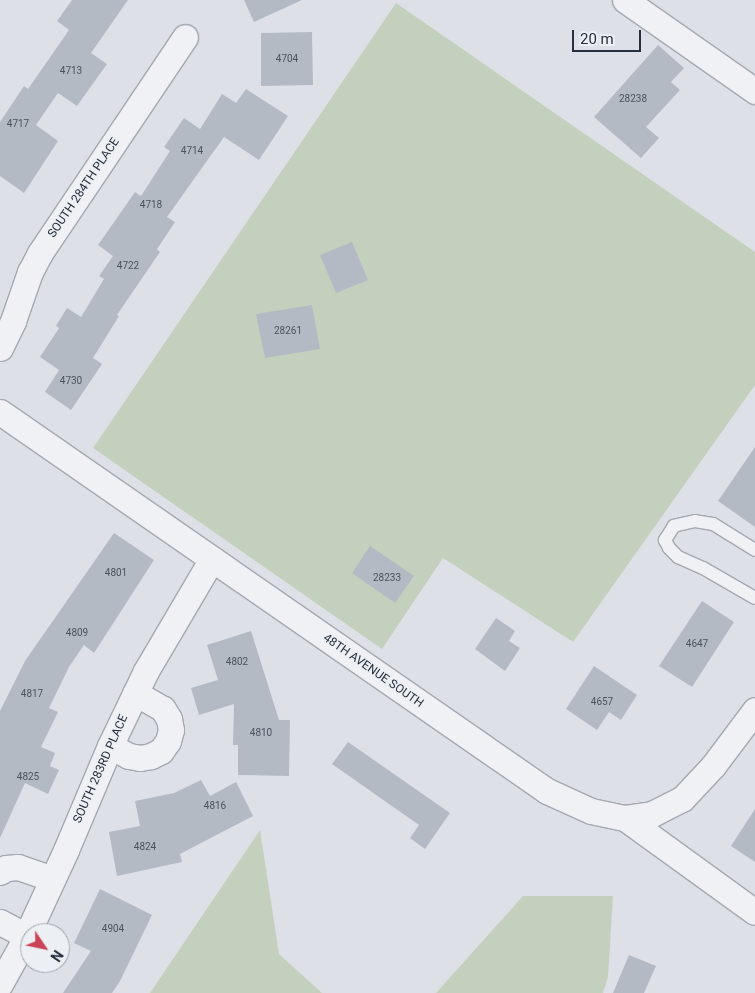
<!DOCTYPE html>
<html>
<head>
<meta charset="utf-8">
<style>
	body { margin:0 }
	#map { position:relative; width:755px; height:993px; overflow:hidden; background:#dde1e7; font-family:Roboto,sans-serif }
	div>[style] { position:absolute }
	.green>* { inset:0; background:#c3d0be }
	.building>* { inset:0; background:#b4bac3 }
	.roads { filter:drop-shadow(1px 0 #a3a8b1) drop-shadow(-1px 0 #a3a8b1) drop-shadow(0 1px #a3a8b1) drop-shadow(0 -1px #a3a8b1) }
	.service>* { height:12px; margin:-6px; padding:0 6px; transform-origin:6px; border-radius:6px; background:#f0f1f5 }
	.minor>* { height:25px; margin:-12.5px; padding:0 12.5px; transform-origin:12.5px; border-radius:12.5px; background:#f0f1f5 }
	span { translate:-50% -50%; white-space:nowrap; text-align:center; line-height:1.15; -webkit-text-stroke:4px #ecf0f4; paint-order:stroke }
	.number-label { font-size:10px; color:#4a525e }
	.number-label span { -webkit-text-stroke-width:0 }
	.street-label { font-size:12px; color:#272f3d }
	.north { position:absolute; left:20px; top:923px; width:50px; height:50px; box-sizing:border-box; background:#ecf0f4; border:1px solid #9da3ab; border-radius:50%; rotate:124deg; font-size:14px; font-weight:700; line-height:20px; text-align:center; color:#272f3d }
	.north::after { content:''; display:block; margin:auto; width:18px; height:22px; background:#cb4356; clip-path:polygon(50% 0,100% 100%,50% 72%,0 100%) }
	.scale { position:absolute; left:572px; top:30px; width:69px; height:22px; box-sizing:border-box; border:2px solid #272f3d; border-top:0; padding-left:6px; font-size:15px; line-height:18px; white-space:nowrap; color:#272f3d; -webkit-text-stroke:4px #ecf0f4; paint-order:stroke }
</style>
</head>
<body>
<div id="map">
	<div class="green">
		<i style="clip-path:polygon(396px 3px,755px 252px,755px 385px,573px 642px,443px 558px,382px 649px,93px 448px)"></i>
		<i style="clip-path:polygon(260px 830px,279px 954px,322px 993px,150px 993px)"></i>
		<i style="clip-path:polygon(523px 896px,613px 896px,608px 977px,603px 993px,436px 993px)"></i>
	</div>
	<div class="building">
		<i style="clip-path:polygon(72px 0,128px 0,91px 53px,107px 64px,77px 106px,58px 93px,36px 125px,58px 141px,24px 193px,0 176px,0 122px,24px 86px,28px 89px,69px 30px,57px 21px)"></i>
		<i style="clip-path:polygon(244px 0,302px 0,254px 22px)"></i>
		<i style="clip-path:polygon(312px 32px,313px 85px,261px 86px,261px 33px)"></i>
		<i style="clip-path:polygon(658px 45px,684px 68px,671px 82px,680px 90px,646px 127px,659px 138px,641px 158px,594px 117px)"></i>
		<i style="clip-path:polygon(246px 89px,288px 116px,259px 160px,224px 137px,167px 217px,175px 222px,157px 249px,160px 252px,117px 315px,119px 316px,93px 358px,102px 364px,71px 410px,45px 392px,59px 370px,40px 357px,59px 328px,56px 326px,67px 308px,81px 317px,104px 279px,99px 276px,113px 256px,98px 245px,135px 192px,141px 196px,170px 151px,164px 147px,184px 118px,200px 129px,222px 94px,236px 103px)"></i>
		<i style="clip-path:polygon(352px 242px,368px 280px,336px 293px,320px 255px)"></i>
		<i style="clip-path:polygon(312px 305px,320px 349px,265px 358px,256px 314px)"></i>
		<i style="clip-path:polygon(755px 447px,755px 527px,718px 501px)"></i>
		<i style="clip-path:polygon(114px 533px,154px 560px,94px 653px,84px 645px,69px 667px,49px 708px,58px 712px,41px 747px,55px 753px,50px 766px,59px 770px,48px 794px,25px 783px,0 838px,0 711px,25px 661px)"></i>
		<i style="clip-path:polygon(370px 546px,414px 576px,395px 603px,352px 573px)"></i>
		<i style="clip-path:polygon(702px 601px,734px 622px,692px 687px,659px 666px)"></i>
		<i style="clip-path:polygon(496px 618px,515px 631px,509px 641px,520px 648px,505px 671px,475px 649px)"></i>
		<i style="clip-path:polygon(251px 631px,279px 720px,290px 720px,289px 776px,238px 775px,238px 745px,233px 745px,234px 704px,199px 715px,191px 688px,218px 680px,207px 645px)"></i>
		<i style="clip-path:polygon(594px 666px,637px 695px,621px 720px,609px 712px,597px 730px,566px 709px)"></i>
		<i style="clip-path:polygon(348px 742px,450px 813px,425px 849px,410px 838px,419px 825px,332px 764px)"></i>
		<i style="clip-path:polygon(201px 780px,210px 796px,236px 782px,253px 816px,180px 854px,182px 862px,117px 876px,109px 832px,140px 826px,135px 801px,174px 793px)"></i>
		<i style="clip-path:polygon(755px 809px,755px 862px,731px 846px)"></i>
		<i style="clip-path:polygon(100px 889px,152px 915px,120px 981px,112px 993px,63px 993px,91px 951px,74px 943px)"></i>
		<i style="clip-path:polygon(629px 955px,656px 966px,644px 993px,613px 993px)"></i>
	</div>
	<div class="roads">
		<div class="service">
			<i style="left:755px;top:550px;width:49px;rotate:-148.2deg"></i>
			<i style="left:713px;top:524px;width:18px;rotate:-171deg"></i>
			<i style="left:695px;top:521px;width:22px;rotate:167deg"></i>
			<i style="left:674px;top:526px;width:17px;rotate:123deg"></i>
			<i style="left:665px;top:540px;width:9px;rotate:63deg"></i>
			<i style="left:669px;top:548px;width:13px;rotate:45deg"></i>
			<i style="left:678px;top:557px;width:27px;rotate:24deg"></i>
			<i style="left:703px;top:568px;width:60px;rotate:30deg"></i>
		</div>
		<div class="minor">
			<i style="left:625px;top:0;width:159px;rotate:35deg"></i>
			<i style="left:0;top:348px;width:30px;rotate:-64deg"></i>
			<i style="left:13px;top:321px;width:52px;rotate:-70.9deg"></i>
			<i style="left:30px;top:272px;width:21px;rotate:-62deg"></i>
			<i style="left:40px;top:253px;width:260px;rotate:-56.1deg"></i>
			<i style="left:0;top:412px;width:665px;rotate:34.72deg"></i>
			<i style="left:547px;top:791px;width:48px;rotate:24.4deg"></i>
			<i style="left:591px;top:811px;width:35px;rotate:12deg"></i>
			<i style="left:625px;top:818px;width:160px;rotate:35.9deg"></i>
			<i style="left:110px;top:746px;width:21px;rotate:28deg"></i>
			<i style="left:129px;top:756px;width:11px;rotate:10deg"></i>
			<i style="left:140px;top:758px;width:11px;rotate:-10deg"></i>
			<i style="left:151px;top:756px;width:11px;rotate:-27deg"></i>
			<i style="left:161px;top:751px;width:12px;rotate:-55deg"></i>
			<i style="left:168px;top:741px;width:11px;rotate:-75deg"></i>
			<i style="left:171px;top:730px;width:11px;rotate:-100deg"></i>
			<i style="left:169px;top:719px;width:12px;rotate:-121deg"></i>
			<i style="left:163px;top:709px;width:32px;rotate:-150deg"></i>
			<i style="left:625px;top:818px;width:27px;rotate:-8deg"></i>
			<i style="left:652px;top:814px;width:34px;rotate:-27deg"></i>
			<i style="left:682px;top:799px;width:45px;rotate:-46.8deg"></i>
			<i style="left:713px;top:766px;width:70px;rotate:-53.1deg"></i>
			<i style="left:0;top:872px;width:7px;rotate:-34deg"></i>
			<i style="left:6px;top:868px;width:12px;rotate:-5deg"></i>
			<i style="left:18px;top:867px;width:36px;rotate:19deg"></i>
			<i style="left:0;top:922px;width:30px;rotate:28deg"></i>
			<i style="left:0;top:984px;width:49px;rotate:-60.8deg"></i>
			<i style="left:24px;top:941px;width:100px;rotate:-65.2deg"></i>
			<i style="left:66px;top:850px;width:113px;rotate:-67.1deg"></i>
			<i style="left:110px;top:746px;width:83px;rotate:-64.4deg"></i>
			<i style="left:146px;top:671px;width:130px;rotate:-59.5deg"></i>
		</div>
	</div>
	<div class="number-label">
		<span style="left:287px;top:59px">4704</span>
		<span style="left:71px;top:71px">4713</span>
		<span style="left:633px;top:99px">28238</span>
		<span style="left:18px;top:124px">4717</span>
		<span style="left:192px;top:151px">4714</span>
		<span style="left:151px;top:205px">4718</span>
		<span style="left:128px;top:266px">4722</span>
		<span style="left:288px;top:331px">28261</span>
		<span style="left:71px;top:381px">4730</span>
		<span style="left:116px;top:573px">4801</span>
		<span style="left:387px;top:578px">28233</span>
		<span style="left:77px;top:633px">4809</span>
		<span style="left:697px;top:644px">4647</span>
		<span style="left:237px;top:662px">4802</span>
		<span style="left:32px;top:694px">4817</span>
		<span style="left:602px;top:702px">4657</span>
		<span style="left:261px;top:733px">4810</span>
		<span style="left:28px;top:777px">4825</span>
		<span style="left:215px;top:806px">4816</span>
		<span style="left:145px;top:847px">4824</span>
		<span style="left:113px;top:929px">4904</span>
	</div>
	<div class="street-label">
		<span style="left:84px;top:188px;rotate:-56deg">SOUTH 284TH PLACE</span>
		<span style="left:373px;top:671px;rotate:35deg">48TH AVENUE SOUTH</span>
		<span style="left:101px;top:769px;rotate:-66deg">SOUTH 283RD PLACE</span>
	</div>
	<div class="north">N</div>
	<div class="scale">20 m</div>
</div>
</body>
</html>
